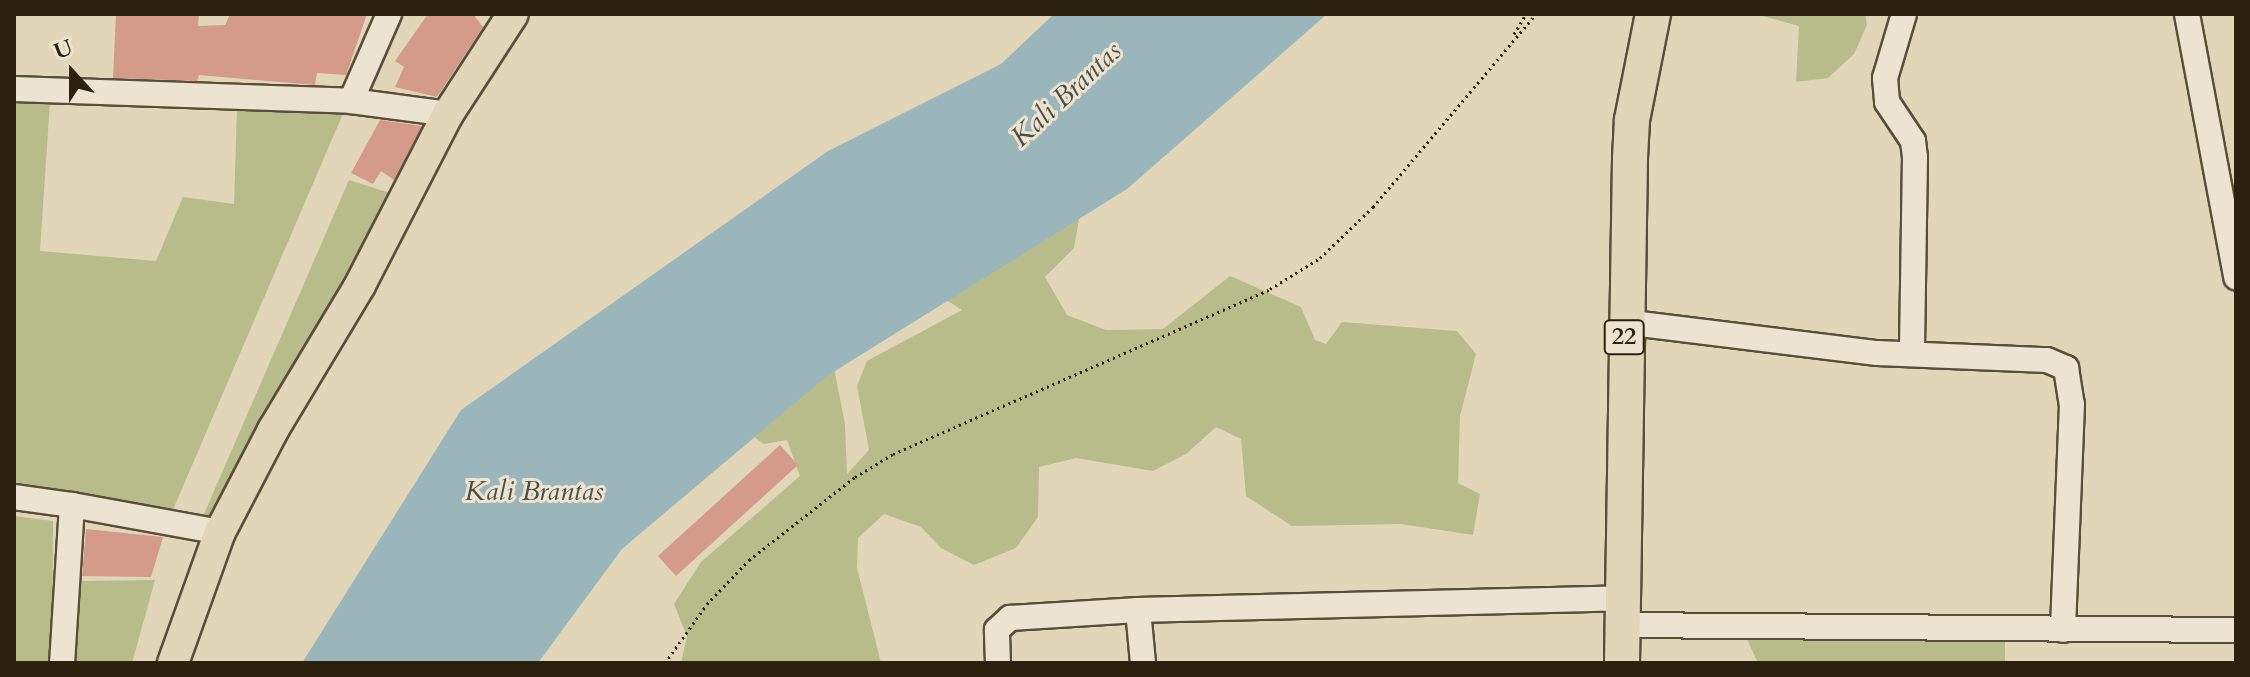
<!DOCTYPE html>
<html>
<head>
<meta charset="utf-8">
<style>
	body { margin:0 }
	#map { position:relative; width:2250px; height:677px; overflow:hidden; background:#e1d6b7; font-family:Cardo,serif }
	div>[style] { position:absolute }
	.green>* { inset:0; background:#b8bc8a }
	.water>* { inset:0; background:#9bb6bb }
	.building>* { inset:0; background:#d49a8a }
	.path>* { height:3px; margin-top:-1.5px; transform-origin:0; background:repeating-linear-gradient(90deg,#2c200f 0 2px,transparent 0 6px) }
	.roads { filter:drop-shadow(2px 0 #594e39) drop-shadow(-2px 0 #594e39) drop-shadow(0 2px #594e39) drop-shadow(0 -2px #594e39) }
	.minor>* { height:24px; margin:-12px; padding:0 12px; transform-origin:12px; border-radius:12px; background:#ece4d0 }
	.major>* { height:30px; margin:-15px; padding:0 15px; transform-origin:15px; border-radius:15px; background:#e1d6b7 }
	.highway>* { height:34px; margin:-17px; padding:0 17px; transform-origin:17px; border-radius:17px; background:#e1d6b7 }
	span { translate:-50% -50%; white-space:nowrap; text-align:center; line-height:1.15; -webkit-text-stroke:6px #ece4d0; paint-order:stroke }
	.shield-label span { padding:2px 6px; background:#ece4d0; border:2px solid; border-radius:6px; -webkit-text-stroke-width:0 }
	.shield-label { font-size:24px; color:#2c200f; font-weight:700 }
	.water-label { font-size:28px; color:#4d4d43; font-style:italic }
	.frame { position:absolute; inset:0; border:16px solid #2c200f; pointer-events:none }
	.north { position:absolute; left:32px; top:32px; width:80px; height:80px; -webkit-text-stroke:6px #ece4d0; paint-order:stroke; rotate:339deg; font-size:22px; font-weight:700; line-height:32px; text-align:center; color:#2c200f }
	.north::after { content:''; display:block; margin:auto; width:28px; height:36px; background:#2c200f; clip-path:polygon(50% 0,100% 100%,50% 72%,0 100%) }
</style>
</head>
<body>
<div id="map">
	<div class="green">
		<i style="clip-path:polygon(1755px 14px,1865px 14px,1867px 25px,1854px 54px,1828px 78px,1796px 82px,1799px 26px)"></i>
		<i style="clip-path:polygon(14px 101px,50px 102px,40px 251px,156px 261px,183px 197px,234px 204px,237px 109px,345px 109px,172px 512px,14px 488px)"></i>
		<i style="clip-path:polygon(349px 180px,393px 194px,212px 520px,204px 514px)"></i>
		<i style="clip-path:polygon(1081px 207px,1074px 248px,1045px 277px,1067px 315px,1106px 330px,1163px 329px,1230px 276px,1301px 307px,1315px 340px,1326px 344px,1342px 322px,1457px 331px,1476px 354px,1460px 416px,1458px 483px,1480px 494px,1473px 535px,1401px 524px,1292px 526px,1246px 496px,1241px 439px,1216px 427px,1186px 454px,1153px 471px,1076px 458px,1039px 467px,1038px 517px,1016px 548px,974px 565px,941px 548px,921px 527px,884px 514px,858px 538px,857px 568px,881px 663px,681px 663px,687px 636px,674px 604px,701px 562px,800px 476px,787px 440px,764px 444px,734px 423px,830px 348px,845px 424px,847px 474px,869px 450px,857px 386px,867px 361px,962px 310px,923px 285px)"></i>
		<i style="clip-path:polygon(14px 516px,53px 521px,52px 663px,14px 663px)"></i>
		<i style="clip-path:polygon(155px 580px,132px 663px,73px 663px,77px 581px)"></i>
		<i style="clip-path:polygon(1746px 637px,2005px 639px,2005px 663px,1758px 663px)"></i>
	</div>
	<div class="water">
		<i style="clip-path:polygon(1054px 14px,1327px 14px,1127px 189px,827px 376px,622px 549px,538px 663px,302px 663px,461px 410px,828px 151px,1001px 64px)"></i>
	</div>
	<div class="building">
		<i style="clip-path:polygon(116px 14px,199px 14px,198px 26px,225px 25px,230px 14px,367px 14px,346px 75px,317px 73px,315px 85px,199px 75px,197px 81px,113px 78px)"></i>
		<i style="clip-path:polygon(428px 14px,473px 14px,483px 27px,437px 97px,395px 87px,404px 67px,395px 61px)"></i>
		<i style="clip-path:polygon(380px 120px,422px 126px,394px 180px,381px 171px,373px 184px,351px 173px)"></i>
		<i style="clip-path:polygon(780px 445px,798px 465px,676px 576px,658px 556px)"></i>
		<i style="clip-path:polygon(86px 529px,163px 537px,151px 577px,82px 576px)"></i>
	</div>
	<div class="path">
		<i style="left:1514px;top:34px;width:23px;rotate:-59deg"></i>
		<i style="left:665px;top:663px;width:72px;rotate:-54.6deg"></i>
		<i style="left:707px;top:604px;width:61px;rotate:-46.3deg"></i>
		<i style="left:749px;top:560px;width:135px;rotate:-38.1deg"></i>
		<i style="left:855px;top:477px;width:44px;rotate:-31.2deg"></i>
		<i style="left:893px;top:454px;width:412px;rotate:-23.6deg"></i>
		<i style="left:1270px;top:289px;width:59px;rotate:-31.8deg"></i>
		<i style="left:1320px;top:258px;width:74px;rotate:-43.9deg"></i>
		<i style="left:1373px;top:207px;width:253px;rotate:-49.8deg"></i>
	</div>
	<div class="roads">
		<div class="minor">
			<i style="left:1904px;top:14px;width:67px;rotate:106.5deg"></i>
			<i style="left:1885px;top:78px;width:24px;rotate:85deg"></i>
			<i style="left:1887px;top:102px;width:47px;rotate:56.3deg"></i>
			<i style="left:1913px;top:141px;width:16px;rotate:83deg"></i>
			<i style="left:1915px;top:157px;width:197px;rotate:90.9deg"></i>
			<i style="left:2187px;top:14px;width:268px;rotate:79.4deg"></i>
			<i style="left:14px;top:89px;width:337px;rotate:2deg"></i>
			<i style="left:351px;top:101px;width:98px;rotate:7.6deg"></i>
			<i style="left:351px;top:101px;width:95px;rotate:-66.4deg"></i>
			<i style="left:1624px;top:322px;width:255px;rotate:7deg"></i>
			<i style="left:1877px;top:353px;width:170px;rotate:2.4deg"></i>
			<i style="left:2047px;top:360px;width:21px;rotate:23deg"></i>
			<i style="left:2066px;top:368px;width:36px;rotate:81deg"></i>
			<i style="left:2072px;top:404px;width:226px;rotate:92.3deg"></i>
			<i style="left:14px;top:497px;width:59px;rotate:7.9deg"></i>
			<i style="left:72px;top:505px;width:158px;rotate:93.6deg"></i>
			<i style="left:72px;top:505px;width:150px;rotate:10.3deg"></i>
			<i style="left:1621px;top:625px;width:615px;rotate:0.47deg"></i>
			<i style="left:998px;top:663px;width:33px;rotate:-92deg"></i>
			<i style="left:997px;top:630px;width:18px;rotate:-43deg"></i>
			<i style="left:1010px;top:618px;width:128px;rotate:-3.6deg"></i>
			<i style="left:1143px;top:663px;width:53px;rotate:-95.4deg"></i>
			<i style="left:1138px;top:610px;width:484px;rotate:-1.4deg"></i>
		</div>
		<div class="major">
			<i style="left:173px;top:663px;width:139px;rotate:-70.3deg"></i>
			<i style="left:220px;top:532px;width:115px;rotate:-62.5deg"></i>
			<i style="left:273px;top:430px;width:169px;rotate:-59deg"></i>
			<i style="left:360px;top:285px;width:192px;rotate:-62.8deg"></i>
			<i style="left:448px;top:114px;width:119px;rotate:-57deg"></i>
		</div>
		<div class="highway">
			<i style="left:1622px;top:663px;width:505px;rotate:-89.09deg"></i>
			<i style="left:1630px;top:158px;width:38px;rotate:-87deg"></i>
			<i style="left:1632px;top:120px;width:108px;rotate:-78.8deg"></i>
		</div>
	</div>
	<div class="shield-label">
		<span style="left:1624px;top:337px">22</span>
	</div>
	<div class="water-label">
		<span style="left:1066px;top:94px;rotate:-43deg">Kali Brantas</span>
		<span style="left:534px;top:491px">Kali Brantas</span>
	</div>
	<div class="frame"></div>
	<div class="north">U</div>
</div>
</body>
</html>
